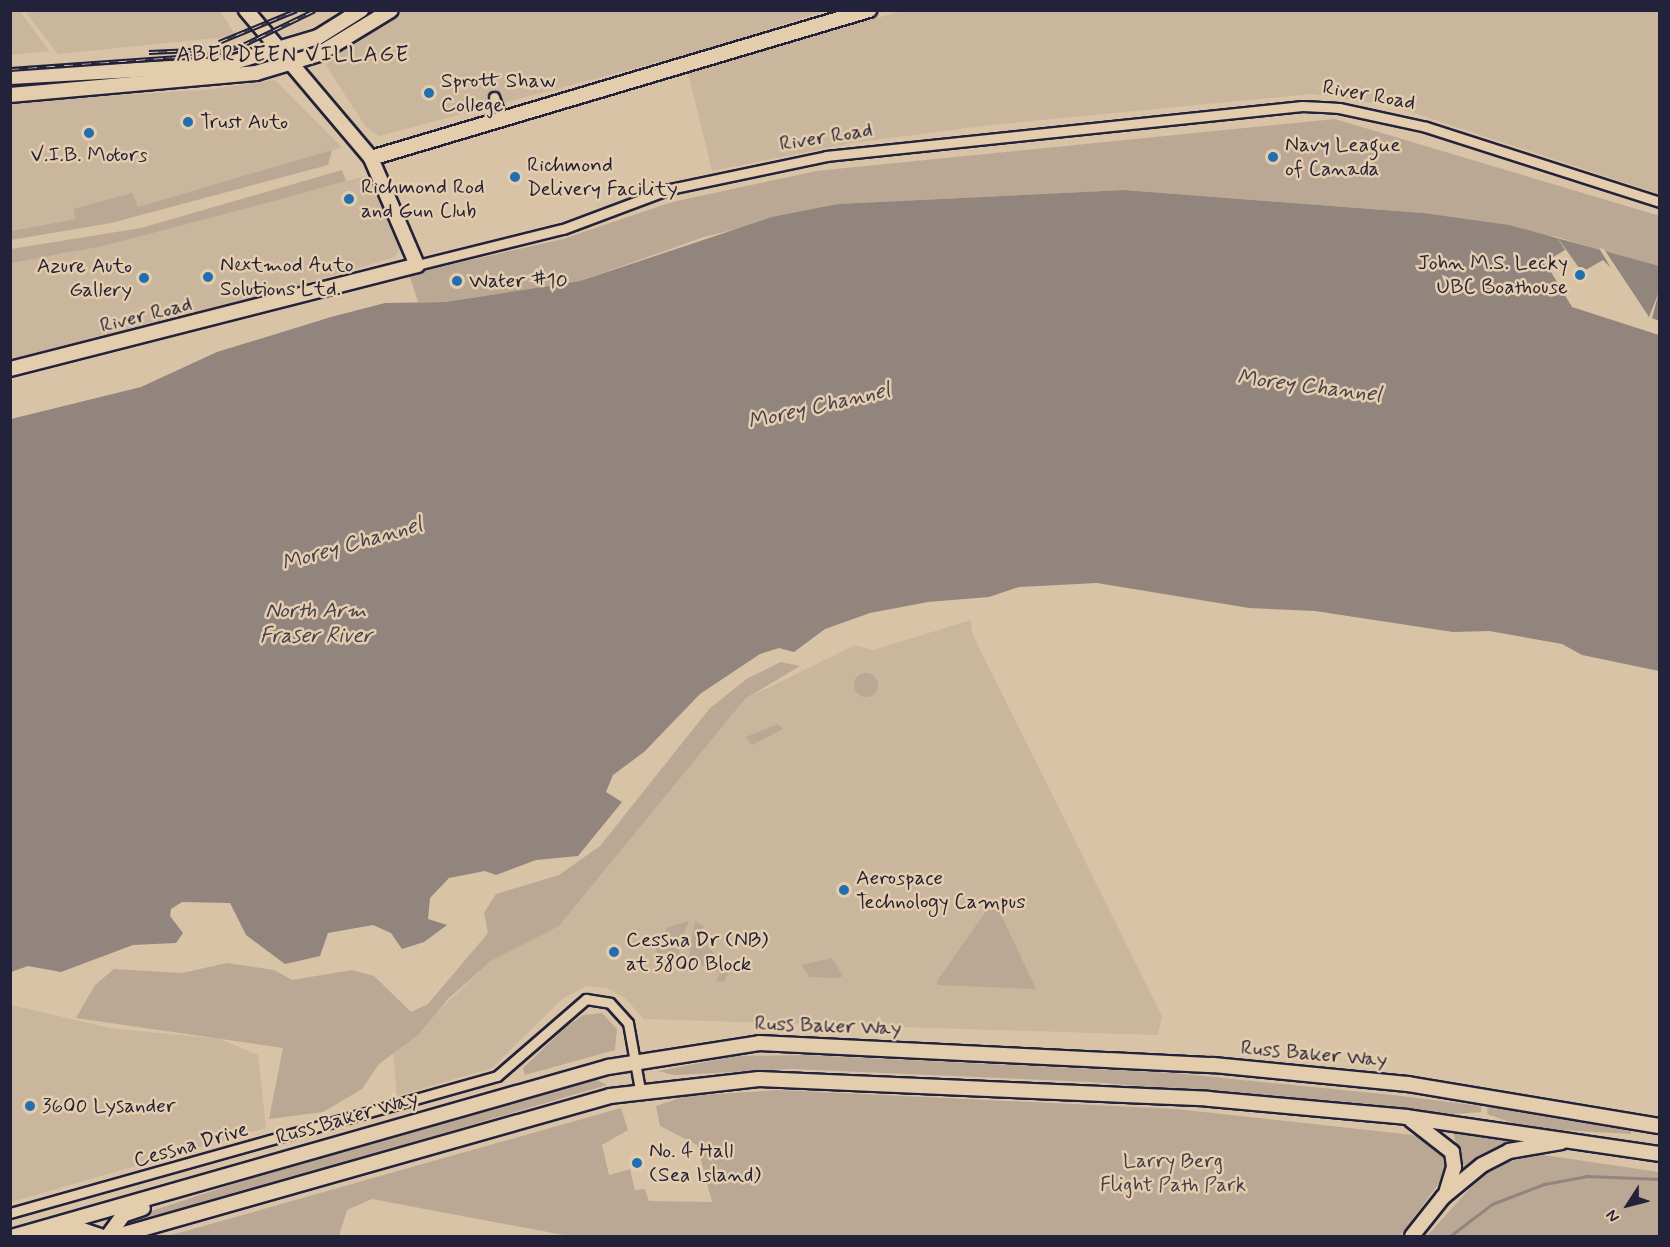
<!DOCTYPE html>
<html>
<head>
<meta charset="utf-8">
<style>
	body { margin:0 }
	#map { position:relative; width:1670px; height:1247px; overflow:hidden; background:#d8c3a6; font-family:Mynerve,sans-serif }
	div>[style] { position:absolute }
	.built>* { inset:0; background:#c9b69d }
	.green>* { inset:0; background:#baa894 }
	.round { border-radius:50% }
	.water>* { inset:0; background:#92857d }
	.pier>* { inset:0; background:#d8c3a6 }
	.stream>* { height:3px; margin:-1.5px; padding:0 1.5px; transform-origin:1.5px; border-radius:1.5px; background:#92857d }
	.roads { filter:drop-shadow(2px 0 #22223b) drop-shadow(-2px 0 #22223b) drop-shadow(0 2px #22223b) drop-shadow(0 -2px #22223b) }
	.street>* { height:9px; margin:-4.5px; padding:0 4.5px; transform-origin:4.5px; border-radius:4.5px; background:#e4cdad }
	.secondary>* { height:14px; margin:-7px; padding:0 7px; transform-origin:7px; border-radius:7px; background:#e4cdad }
	.rail>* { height:5px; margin-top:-2.5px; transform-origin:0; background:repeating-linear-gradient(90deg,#e4cdad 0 9px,#22223b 0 18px); box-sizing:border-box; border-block:2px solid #22223b }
	.dots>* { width:16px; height:16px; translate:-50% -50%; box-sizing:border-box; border:3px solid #e4cdad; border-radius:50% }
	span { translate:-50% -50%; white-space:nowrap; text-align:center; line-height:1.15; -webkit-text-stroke:5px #e4cdad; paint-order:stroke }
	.poi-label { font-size:21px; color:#22223b }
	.left { translate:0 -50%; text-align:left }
	.right { translate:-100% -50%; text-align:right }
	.street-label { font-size:21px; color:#22223b }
	.park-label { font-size:21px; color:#403d4d }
	.neighbourhood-label { font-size:22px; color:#22223b; letter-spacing:1.5px }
	.water-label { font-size:22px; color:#44404f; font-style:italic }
	.frame { position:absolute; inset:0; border:12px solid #22223b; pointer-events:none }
	.north { position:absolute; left:1598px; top:1175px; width:60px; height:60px; -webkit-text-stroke:4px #e4cdad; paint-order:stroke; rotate:234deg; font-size:16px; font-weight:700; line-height:24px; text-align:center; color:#22223b }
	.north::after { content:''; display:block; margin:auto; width:21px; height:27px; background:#22223b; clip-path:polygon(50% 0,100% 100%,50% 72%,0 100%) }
</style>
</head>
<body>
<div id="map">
	<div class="built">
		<i style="clip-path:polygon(11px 10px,20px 11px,49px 51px,11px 55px)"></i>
		<i style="clip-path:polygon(25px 11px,220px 11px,236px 36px,58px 54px)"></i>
		<i style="clip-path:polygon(401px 11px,825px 11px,718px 46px,379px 136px,366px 127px,325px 64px)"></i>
		<i style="clip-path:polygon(901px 11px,1659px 11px,1659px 194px,1393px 106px,1312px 94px,991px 125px,851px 143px,712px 171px,688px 73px)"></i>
		<i style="clip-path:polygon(275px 80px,342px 147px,208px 194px,11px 234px,11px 102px,205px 90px)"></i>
		<i style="clip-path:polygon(366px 176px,401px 245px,395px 257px,141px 332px,11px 364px,10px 260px,63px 254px)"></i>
		<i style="clip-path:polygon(971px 620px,972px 633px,1162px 1016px,1158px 1035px,644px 1019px,626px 999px,607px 988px,587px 986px,562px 999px,492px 1068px,397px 1096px,393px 1054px,491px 961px,559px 926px,745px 699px,855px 645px,873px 650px)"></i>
		<i style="clip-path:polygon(11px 1005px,110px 1028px,220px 1039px,258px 1055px,266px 1128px,11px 1202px)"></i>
	</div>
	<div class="green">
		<i style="clip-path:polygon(1335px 119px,1660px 216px,1659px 268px,1557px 237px,1423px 213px,1124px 190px,838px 204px,704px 237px,580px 281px,445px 302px,418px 302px,409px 274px,563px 239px,672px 202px,816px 171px)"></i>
		<i style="clip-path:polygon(332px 150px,328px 165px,111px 223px,11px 240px,11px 231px,76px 219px,73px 209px,132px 193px,138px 207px)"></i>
		<i style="clip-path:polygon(342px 170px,346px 181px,278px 200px,103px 246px,11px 263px,11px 249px,141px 228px)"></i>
		<i style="clip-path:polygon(781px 662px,800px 666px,745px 699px,559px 926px,491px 961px,448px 999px,418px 1035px,379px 1064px,362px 1089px,323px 1112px,269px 1119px,283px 1048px,76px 1018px,95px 985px,114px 969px,182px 973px,227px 963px,274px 970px,292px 980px,352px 970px,374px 976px,411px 1012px,428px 1004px,488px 933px,484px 913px,496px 894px,559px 875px,600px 846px,710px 708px,748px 678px)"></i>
		<i class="round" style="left:854px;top:673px;width:24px;height:24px"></i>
		<i style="clip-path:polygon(778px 724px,783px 729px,752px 745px,746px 737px)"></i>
		<i style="clip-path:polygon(994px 900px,1036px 989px,938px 985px,937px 981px)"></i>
		<i style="clip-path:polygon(689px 921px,679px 947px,681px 968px,659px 956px,654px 945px,668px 927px)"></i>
		<i style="clip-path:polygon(695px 921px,704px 927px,697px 936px,716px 955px,721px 970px,729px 972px,724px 982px,716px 981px,720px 973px,699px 964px,686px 972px)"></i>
		<i style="clip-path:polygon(832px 958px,843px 976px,839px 978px,809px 977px,802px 965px)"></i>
		<i style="clip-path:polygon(602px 1013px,617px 1029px,615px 1050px,525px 1075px,523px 1068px,566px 1027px,583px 1015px)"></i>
		<i style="clip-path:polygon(805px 1055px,1173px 1073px,1393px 1095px,1481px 1106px,1481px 1112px,1454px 1114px,1092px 1082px,792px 1069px,674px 1075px,658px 1071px,737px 1056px)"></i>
		<i style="clip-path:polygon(595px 1079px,607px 1085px,141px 1222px,139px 1215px,252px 1178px)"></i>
		<i style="clip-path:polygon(778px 1090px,1176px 1109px,1413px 1135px,1442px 1150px,1448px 1171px,1400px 1236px,569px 1236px,372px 1199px,347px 1210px,339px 1236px,168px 1236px,621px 1108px,628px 1130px,602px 1145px,609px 1175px,630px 1169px,635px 1190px,645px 1189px,649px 1201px,712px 1202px,697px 1145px,660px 1126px,656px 1106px,686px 1096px)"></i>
		<i style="clip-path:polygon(1488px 1106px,1631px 1131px,1631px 1134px,1527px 1128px,1487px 1114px)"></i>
		<i style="clip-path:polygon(1453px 1132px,1513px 1140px,1516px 1144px,1463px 1169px)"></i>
		<i style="clip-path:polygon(1537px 1154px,1659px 1172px,1659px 1236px,1427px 1236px,1489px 1167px)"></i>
	</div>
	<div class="water">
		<i style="clip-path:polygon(1124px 190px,1423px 213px,1509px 225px,1659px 266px,1659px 671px,1582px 655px,1562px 644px,1489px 631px,1453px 632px,1315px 611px,1249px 608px,1097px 583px,1019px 587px,989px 597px,928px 602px,870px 613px,825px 629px,794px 652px,779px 648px,760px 654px,700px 694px,644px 752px,613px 775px,606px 792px,622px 802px,578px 856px,536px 860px,496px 875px,485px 871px,449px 878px,430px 898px,428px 919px,447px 925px,424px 942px,402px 949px,391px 933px,373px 925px,328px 933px,320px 956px,285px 964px,246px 935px,230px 903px,182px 902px,171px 909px,170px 916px,183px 933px,176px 943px,133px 945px,61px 972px,28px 966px,11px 972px,11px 419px,141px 387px,217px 352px,331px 317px,385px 303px,445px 302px,580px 281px,772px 217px,838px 204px)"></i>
	</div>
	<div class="pier">
		<i style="clip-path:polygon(1557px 237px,1582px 272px,1603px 260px,1611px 268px,1599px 248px,1604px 249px,1649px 317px,1659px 292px,1652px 318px,1659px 321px,1659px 335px,1572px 307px,1545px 262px,1565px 250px)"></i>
	</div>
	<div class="stream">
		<i style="left:1450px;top:1236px;width:53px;rotate:-37.3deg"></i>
		<i style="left:1492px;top:1204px;width:56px;rotate:-21deg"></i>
		<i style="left:1544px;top:1184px;width:44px;rotate:-10.5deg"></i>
		<i style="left:1587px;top:1176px;width:73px;rotate:2.4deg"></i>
	</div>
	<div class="roads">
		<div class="street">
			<i style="left:494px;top:97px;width:20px;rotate:70deg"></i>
			<i style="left:417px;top:265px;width:150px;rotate:-13.9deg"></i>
			<i style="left:563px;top:229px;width:114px;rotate:-20.5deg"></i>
			<i style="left:670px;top:189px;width:159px;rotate:-11.9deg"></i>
			<i style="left:826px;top:156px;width:479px;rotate:-6deg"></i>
			<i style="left:1302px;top:106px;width:37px;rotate:3deg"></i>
			<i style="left:1339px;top:108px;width:89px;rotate:12.3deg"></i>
			<i style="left:1426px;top:127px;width:246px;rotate:17.8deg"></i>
			<i style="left:10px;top:1213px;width:506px;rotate:-15.71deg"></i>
			<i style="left:497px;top:1076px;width:118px;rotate:-40.9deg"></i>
			<i style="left:586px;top:999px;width:24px;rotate:9deg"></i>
			<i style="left:610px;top:1003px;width:27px;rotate:48deg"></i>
			<i style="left:628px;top:1023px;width:68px;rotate:79.8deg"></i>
		</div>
		<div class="secondary">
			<i style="left:10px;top:77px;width:214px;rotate:-3.2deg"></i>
			<i style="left:224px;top:65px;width:98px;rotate:-16.6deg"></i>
			<i style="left:318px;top:37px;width:51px;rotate:-32.1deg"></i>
			<i style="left:10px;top:95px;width:247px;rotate:-5.1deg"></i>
			<i style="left:256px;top:73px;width:66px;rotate:-16.8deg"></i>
			<i style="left:319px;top:54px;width:84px;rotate:-31.4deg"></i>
			<i style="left:371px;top:158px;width:520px;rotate:-16.55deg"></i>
			<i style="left:10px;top:369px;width:420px;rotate:-14.3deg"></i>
			<i style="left:417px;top:265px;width:116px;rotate:-113.3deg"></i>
			<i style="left:371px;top:158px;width:194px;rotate:-130.2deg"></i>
			<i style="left:1411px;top:1120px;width:52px;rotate:38deg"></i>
			<i style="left:1452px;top:1152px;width:15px;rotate:82deg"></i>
			<i style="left:1454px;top:1167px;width:27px;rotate:107deg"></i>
			<i style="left:49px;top:1231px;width:33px;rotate:-2deg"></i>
			<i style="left:82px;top:1230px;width:19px;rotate:18deg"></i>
			<i style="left:15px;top:1236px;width:617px;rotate:-15.91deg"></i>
			<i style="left:608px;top:1067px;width:153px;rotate:-9deg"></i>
			<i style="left:759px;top:1043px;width:455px;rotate:2.8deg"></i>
			<i style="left:1213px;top:1065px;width:196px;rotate:5.6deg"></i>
			<i style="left:1408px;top:1084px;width:255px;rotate:9.5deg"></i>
			<i style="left:108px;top:1236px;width:26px;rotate:-54deg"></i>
			<i style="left:123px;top:1215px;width:21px;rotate:-19deg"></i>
			<i style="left:117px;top:1236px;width:512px;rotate:-15.85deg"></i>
			<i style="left:610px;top:1096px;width:150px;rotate:-6.5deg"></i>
			<i style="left:759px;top:1079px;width:450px;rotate:2.5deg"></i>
			<i style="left:1209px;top:1099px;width:198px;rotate:5.2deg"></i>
			<i style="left:1406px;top:1117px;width:257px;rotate:8.3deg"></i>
			<i style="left:1412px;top:1236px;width:50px;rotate:-51.5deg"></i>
			<i style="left:1443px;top:1197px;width:50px;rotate:-39.4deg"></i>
			<i style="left:1482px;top:1165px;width:30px;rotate:-27deg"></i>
			<i style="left:1509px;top:1151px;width:53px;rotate:-9.8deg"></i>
		</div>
	</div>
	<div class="rail">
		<i style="left:219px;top:42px;width:84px;rotate:-22.3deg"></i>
		<i style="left:149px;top:52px;width:44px;rotate:-2.6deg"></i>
		<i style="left:10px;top:69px;width:197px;rotate:-4.1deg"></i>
		<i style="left:207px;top:55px;width:35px;rotate:-15deg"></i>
		<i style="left:241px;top:46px;width:82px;rotate:-25.9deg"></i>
	</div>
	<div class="dots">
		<i style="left:429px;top:93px;background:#1f6fb2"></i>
		<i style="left:188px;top:122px;background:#1f6fb2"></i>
		<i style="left:89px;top:133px;background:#1f6fb2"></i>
		<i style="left:1273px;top:157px;background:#1f6fb2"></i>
		<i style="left:515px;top:177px;background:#1f6fb2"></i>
		<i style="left:349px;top:199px;background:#1f6fb2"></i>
		<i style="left:1580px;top:275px;background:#1f6fb2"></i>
		<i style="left:208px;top:277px;background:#1f6fb2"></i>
		<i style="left:144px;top:278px;background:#1f6fb2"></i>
		<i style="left:457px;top:281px;background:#1f6fb2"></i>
		<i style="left:844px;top:890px;background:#1f6fb2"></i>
		<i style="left:614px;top:952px;background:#1f6fb2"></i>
		<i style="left:30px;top:1106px;background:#1f6fb2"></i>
		<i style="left:637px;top:1163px;background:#1f6fb2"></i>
	</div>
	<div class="poi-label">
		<span class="left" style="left:441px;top:93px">Sprott Shaw<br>College</span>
		<span class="left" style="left:200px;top:122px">Trust Auto</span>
		<span class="left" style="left:1285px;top:157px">Navy League<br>of Canada</span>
		<span style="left:89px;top:155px">V.I.B. Motors</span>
		<span class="left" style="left:527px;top:177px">Richmond<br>Delivery Facility</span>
		<span class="left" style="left:361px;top:199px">Richmond Rod<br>and Gun Club</span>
		<span class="right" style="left:1568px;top:275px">John M.S. Lecky<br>UBC Boathouse</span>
		<span class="left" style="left:220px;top:277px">Nextmod Auto<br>Solutions Ltd.</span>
		<span class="right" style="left:132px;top:278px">Azure Auto<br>Gallery</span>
		<span class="left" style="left:469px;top:281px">Water #10</span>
		<span class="left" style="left:856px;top:890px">Aerospace<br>Technology Campus</span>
		<span class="left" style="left:626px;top:952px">Cessna Dr (NB)<br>at 3800 Block</span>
		<span class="left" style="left:42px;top:1106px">3600 Lysander</span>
		<span class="left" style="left:649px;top:1163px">No. 4 Hall<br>(Sea Island)</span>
	</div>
	<div class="street-label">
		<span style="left:1369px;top:95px;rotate:10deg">River Road</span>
		<span style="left:826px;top:137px;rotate:-9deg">River Road</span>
		<span style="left:146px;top:315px;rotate:-14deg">River Road</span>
		<span style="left:828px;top:1026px;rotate:2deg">Russ Baker Way</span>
		<span style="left:1314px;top:1054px;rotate:5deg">Russ Baker Way</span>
		<span style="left:347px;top:1118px;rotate:-16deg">Russ Baker Way</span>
		<span style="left:191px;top:1145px;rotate:-16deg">Cessna Drive</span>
	</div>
	<div class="park-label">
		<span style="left:1173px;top:1173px">Larry Berg<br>Flight Path Park</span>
	</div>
	<div class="neighbourhood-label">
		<span style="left:293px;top:56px">ABERDEEN VILLAGE</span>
	</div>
	<div class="water-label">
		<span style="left:1309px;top:387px;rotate:7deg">Morey Channel</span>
		<span style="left:819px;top:407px;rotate:-13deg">Morey Channel</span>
		<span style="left:352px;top:545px;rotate:-16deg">Morey Channel</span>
		<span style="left:316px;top:624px">North Arm<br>Fraser River</span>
	</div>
	<div class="frame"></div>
	<div class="north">N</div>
</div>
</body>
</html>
